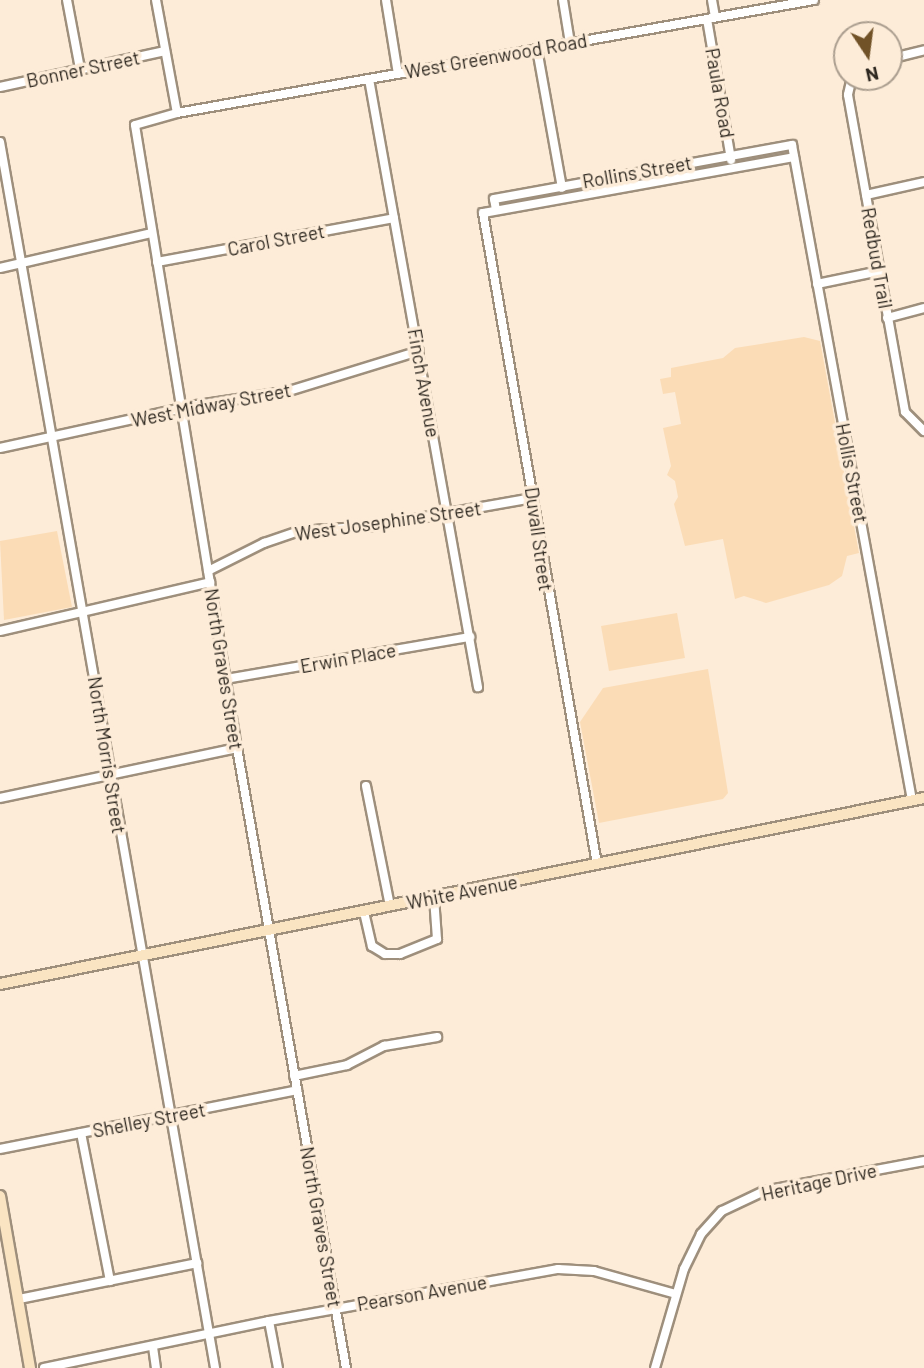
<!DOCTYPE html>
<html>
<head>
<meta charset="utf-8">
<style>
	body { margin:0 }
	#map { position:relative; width:924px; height:1368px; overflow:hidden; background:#fdecd8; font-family:Barlow,sans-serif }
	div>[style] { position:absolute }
	.green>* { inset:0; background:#fbdcb6 }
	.roads { filter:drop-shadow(2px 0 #9e8f7c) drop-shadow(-2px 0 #9e8f7c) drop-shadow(0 2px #9e8f7c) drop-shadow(0 -2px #9e8f7c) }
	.street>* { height:8px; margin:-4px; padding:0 4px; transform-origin:4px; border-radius:4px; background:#fff }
	.secondary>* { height:10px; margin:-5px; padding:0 5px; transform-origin:5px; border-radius:5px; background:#fae4c2 }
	span { translate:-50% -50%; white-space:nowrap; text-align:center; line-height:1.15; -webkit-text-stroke:7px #fdecd8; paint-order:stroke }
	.street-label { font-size:19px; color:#2f2921 }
	.north { position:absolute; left:833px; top:21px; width:70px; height:70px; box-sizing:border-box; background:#fdecd8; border:2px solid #ab9e8f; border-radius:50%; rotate:167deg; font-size:19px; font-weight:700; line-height:28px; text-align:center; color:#2f2921 }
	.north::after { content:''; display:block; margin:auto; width:24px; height:32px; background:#715227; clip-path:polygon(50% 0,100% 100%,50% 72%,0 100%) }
</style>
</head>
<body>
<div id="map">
	<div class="green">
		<i style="clip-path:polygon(804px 337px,820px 341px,859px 553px,847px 556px,842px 576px,829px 585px,766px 603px,744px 596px,735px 599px,723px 539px,685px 546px,674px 504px,678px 497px,675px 481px,667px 475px,671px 466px,663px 428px,681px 424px,675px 392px,663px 394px,660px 379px,671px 377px,671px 368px,723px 358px,735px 348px)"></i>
		<i style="clip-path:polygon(57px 531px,72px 607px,4px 620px,0 541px)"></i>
		<i style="clip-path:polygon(677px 613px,685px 658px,609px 671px,601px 626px)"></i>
		<i style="clip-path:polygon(708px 669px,728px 793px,723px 799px,599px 823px,580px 722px,603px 688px)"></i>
	</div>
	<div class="roads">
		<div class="street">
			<i style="left:67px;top:0;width:70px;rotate:79.3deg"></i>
			<i style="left:156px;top:0;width:115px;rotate:79.5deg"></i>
			<i style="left:386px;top:0;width:75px;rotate:80.8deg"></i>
			<i style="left:563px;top:0;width:44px;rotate:80.8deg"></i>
			<i style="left:712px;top:0;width:17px;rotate:80deg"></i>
			<i style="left:707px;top:19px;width:143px;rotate:80.3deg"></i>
			<i style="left:537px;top:49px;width:141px;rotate:79.8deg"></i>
			<i style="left:889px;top:59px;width:36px;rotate:-14deg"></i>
			<i style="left:852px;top:77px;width:18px;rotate:103deg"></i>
			<i style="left:848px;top:95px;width:322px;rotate:79.8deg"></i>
			<i style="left:905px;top:412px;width:27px;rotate:45deg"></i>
			<i style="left:369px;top:79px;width:618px;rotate:79.84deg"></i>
			<i style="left:0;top:87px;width:169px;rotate:-12.3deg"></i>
			<i style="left:0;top:142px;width:1245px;rotate:80.05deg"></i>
			<i style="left:866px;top:195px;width:59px;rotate:-12.6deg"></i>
			<i style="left:496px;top:210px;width:11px;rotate:-100deg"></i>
			<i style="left:494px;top:199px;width:303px;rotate:-10.3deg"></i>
			<i style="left:792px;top:145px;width:666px;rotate:79.62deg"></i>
			<i style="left:157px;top:262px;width:241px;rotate:-10.5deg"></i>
			<i style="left:0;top:268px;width:156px;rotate:-13deg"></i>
			<i style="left:817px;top:284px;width:64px;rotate:-11.7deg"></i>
			<i style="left:887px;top:318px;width:38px;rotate:-15deg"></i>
			<i style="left:0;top:448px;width:203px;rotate:-12.3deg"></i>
			<i style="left:198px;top:405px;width:92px;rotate:-8.7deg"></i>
			<i style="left:289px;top:391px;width:136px;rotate:-17.1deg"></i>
			<i style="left:208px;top:571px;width:63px;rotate:-26.6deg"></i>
			<i style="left:264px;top:543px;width:37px;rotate:-19deg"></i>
			<i style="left:299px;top:531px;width:75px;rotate:-3.8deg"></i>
			<i style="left:374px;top:526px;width:160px;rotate:-10deg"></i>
			<i style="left:0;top:631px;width:216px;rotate:-13.1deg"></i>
			<i style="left:226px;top:679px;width:248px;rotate:-9.8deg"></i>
			<i style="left:366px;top:786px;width:122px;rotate:78.7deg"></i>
			<i style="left:0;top:798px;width:242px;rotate:-11.9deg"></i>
			<i style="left:597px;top:864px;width:661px;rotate:-99.93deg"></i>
			<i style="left:483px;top:213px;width:316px;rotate:-10.2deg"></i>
			<i style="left:364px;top:912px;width:35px;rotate:77deg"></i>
			<i style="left:372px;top:946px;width:15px;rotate:32deg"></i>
			<i style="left:385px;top:954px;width:15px"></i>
			<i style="left:400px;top:954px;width:40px;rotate:-22deg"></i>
			<i style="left:437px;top:939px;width:42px;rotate:-94.1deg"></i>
			<i style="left:294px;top:1076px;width:54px;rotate:-11.7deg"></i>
			<i style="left:347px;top:1065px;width:42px;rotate:-27.2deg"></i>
			<i style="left:384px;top:1046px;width:54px;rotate:-9.6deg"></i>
			<i style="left:81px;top:1133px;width:151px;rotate:78.9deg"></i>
			<i style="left:0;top:1149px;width:303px;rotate:-11.2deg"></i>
			<i style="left:19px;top:1299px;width:182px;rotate:-11.4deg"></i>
			<i style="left:269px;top:1321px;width:48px;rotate:79.2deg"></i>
			<i style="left:153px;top:1347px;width:21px;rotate:82deg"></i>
			<i style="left:44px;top:1368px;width:230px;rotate:-11.8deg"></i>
			<i style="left:269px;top:1321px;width:294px;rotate:-10.2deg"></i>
			<i style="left:558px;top:1269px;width:36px;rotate:3deg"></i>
			<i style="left:594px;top:1271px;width:85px;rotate:15.7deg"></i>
			<i style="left:346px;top:1368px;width:630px;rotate:-99.97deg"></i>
			<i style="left:237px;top:748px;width:631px;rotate:-99.3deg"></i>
			<i style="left:135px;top:125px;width:44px;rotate:-15.9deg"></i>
			<i style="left:177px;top:113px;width:647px;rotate:-10.06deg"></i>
			<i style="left:655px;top:1368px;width:103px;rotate:-73.7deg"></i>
			<i style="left:684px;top:1269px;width:39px;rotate:-64deg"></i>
			<i style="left:701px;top:1234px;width:31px;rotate:-48deg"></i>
			<i style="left:722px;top:1211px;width:47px;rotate:-25.5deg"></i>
			<i style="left:764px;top:1191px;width:163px;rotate:-10.6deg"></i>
		</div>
		<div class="secondary">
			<i style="left:0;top:984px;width:943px;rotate:-11.38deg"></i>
			<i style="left:0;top:1196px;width:175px;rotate:80.1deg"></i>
		</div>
	</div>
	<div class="street-label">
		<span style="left:496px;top:56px;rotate:-10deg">West Greenwood Road</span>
		<span style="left:83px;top:69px;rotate:-12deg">Bonner Street</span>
		<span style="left:720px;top:93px;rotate:80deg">Paula Road</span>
		<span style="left:637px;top:172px;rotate:-10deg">Rollins Street</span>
		<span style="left:276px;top:240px;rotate:-11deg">Carol Street</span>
		<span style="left:877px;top:258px;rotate:80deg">Redbud Trail</span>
		<span style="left:424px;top:383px;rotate:80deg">Finch Avenue</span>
		<span style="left:211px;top:405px;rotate:-11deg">West Midway Street</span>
		<span style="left:852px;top:473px;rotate:79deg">Hollis Street</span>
		<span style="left:388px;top:521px;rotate:-8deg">West Josephine Street</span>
		<span style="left:539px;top:539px;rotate:82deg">Duvall Street</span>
		<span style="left:348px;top:658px;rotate:-10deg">Erwin Place</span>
		<span style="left:224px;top:669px;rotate:81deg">North Graves Street</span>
		<span style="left:107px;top:755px;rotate:81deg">North Morris Street</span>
		<span style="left:462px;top:892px;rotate:-11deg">White Avenue</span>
		<span style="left:149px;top:1120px;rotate:-11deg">Shelley Street</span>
		<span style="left:819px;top:1182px;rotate:-12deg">Heritage Drive</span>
		<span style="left:321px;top:1227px;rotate:80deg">North Graves Street</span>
		<span style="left:422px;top:1293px;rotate:-10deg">Pearson Avenue</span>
	</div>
	<div class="north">N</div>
</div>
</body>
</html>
